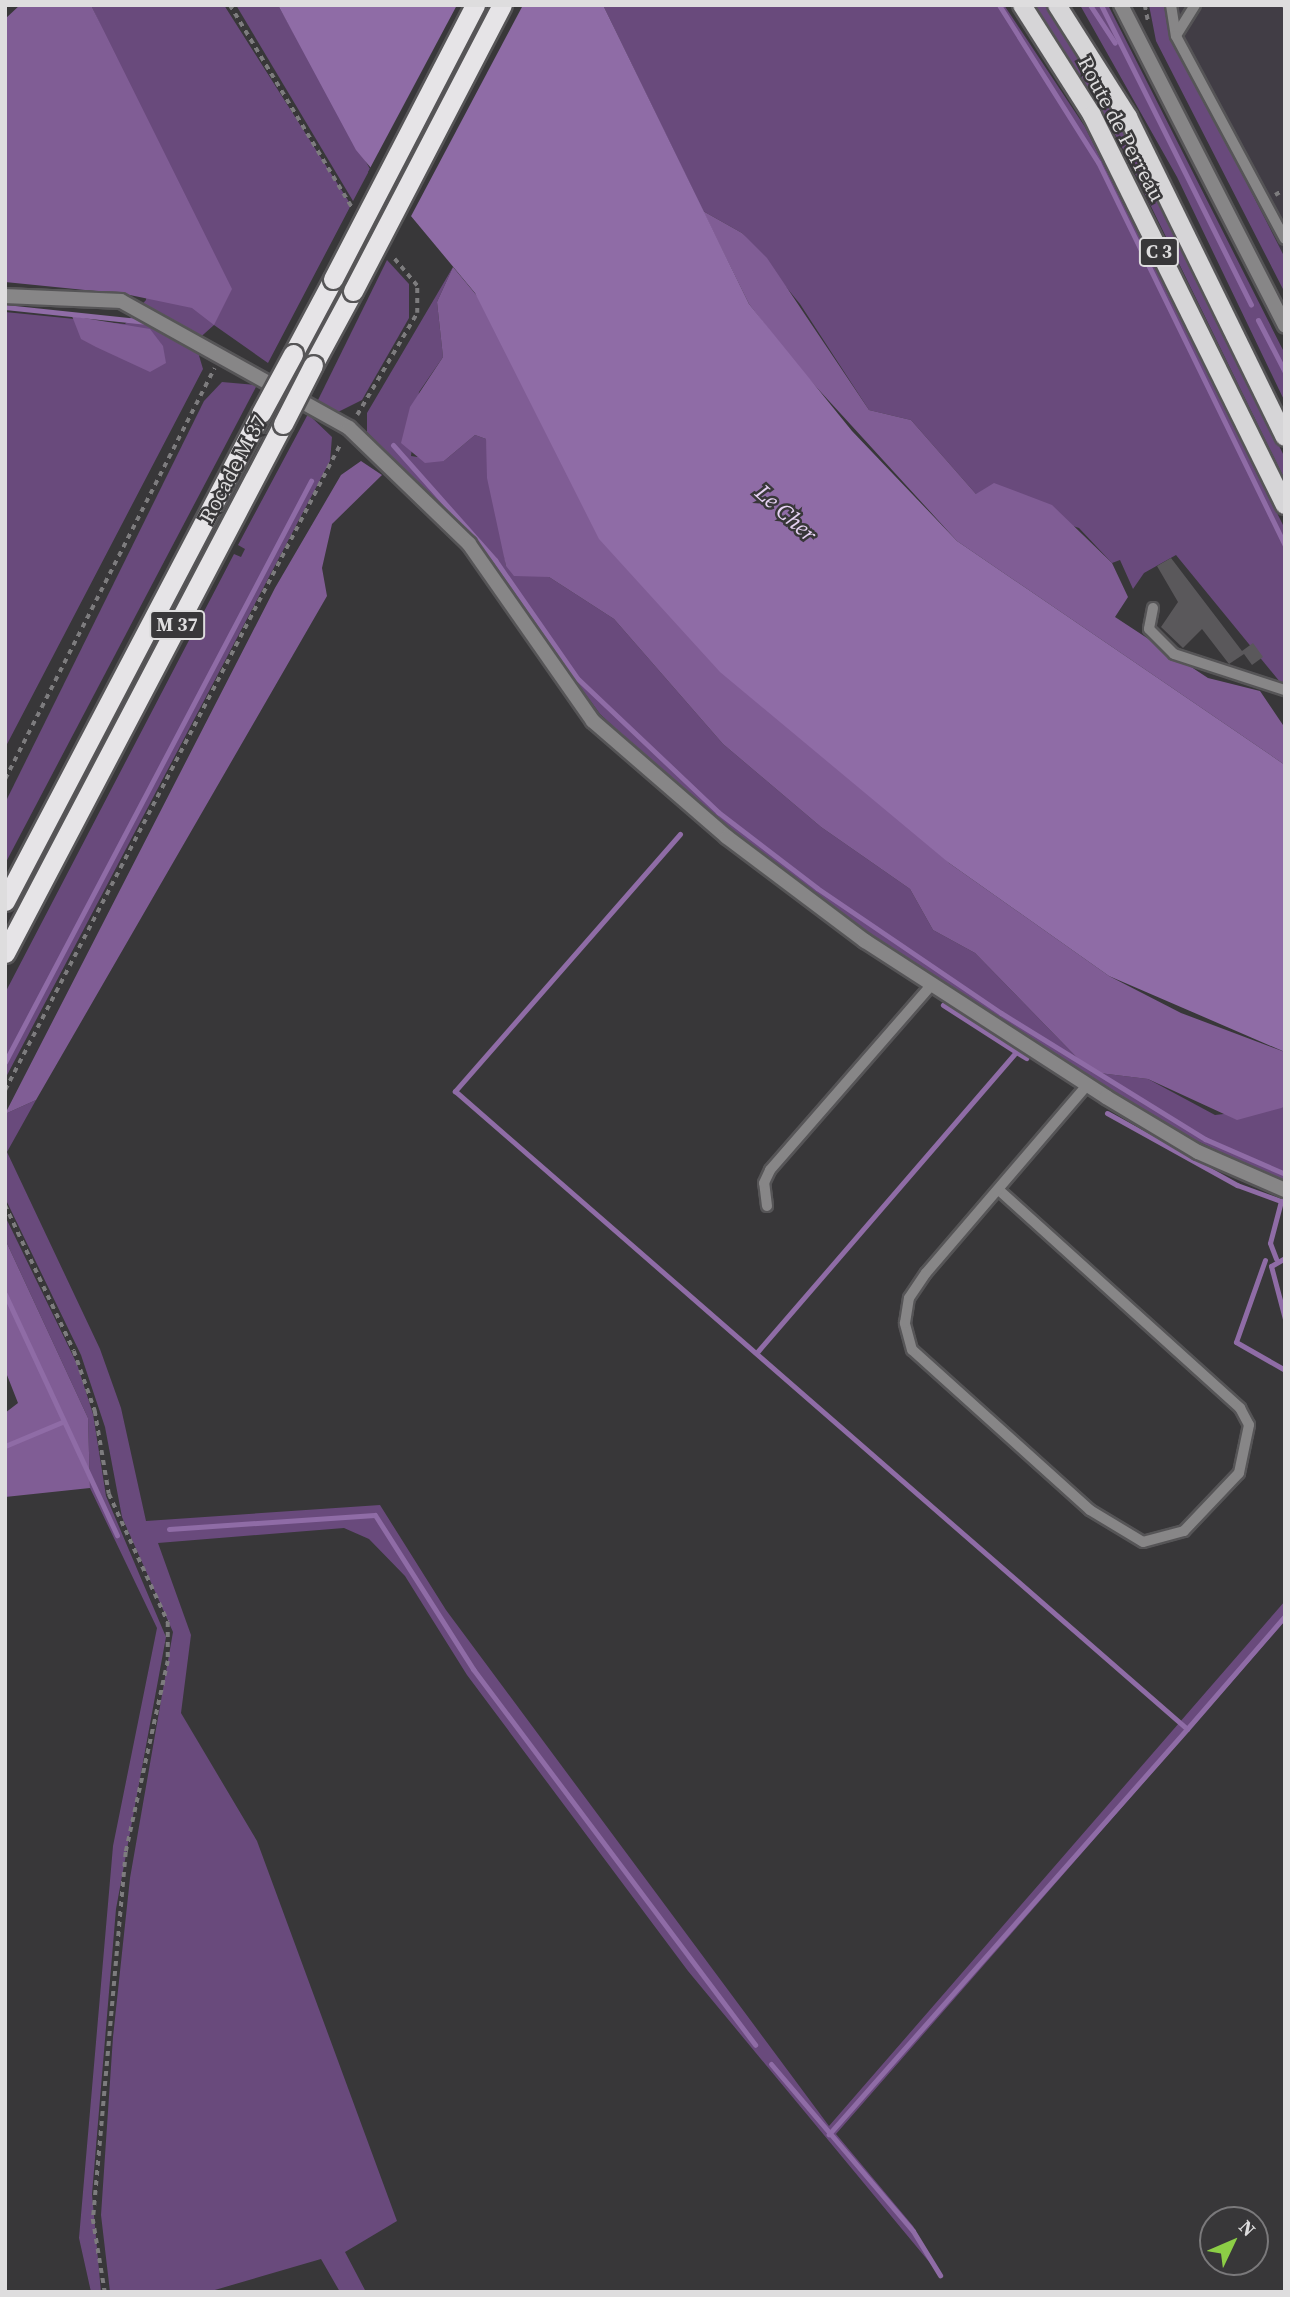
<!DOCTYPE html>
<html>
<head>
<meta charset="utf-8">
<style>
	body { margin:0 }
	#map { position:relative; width:1290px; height:2297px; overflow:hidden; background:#383739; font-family:"Source Serif 4",serif }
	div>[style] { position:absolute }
	.built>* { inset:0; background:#413d45 }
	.green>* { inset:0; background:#694a7c }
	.forest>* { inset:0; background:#805d95 }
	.water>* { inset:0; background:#8f6ca6 }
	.pier>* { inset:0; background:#383739 }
	.stream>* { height:5px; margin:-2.5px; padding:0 2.5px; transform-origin:2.5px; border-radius:2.5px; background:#8f6ca6 }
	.building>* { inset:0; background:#5a585b }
	.path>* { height:3.5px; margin-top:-1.75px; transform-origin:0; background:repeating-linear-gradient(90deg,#7d7c7e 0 5px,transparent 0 10px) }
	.roads { filter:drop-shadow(2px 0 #565557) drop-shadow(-2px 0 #565557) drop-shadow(0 2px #565557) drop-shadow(0 -2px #565557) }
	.service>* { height:10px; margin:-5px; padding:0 5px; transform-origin:5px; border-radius:5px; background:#878687 }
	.minor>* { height:14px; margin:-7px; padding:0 7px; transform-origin:7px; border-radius:7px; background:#878687 }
	.tertiary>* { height:14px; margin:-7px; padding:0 7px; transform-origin:7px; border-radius:7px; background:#878687 }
	.primary>* { height:18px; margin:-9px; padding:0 9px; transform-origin:9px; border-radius:9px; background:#d6d5d7 }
	.trunk>* { height:19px; margin:-9.5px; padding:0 9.5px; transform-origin:9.5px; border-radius:9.5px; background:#e6e4e7 }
	.bridges { filter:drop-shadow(2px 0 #565557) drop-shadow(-2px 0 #565557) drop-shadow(0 2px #565557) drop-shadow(0 -2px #565557) }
	.trunk-bridge>* { height:19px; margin:-9.5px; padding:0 9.5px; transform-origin:9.5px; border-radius:9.5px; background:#e6e4e7 }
	span { translate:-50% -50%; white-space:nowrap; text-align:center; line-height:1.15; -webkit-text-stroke:5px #383739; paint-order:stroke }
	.shield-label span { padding:2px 5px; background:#383739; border:2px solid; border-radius:5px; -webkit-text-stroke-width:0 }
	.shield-label { font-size:19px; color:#deddde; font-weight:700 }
	.street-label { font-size:21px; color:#deddde }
	.water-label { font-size:23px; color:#e6d2f3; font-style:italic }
	.frame { position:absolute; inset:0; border:7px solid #deddde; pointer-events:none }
	.north { position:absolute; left:1199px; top:2206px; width:70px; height:70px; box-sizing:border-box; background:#383739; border:2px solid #7a797b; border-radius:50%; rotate:46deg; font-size:19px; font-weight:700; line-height:28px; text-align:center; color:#deddde }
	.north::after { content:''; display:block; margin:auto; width:24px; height:32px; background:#8cce46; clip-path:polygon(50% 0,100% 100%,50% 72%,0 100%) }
</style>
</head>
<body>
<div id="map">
	<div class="built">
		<i style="clip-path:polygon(1149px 5px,1285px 5px,1285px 289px)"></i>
	</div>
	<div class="green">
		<i style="clip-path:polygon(91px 5px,224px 5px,351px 205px,268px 363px,214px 325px,195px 342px,203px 369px,5px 748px,5px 312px,125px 324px,146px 300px,162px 157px)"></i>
		<i style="clip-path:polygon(236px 5px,278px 5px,370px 169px,353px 201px)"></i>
		<i style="clip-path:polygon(603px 5px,1004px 5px,1085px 127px,1285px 529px,1285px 688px,1176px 555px,1144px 573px,1133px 589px,1120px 560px,1112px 563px,1079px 528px,976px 494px,911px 420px,869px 410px,800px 304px,742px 233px,703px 211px)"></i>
		<i style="clip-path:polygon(1035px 5px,1047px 5px,1055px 16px,1139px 159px,1285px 458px,1285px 480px,1119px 141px)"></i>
		<i style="clip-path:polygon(1080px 5px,1108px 5px,1285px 354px,1285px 402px,1177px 177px)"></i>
		<i style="clip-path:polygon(1149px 5px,1168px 5px,1172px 37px,1285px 258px,1285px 293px,1156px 41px)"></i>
		<i style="clip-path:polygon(387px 260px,409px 284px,409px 318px,362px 400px,338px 412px,318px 400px)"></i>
		<i style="clip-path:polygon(453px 267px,437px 302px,443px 357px,419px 392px,411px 456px,444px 461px,475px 435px,486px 439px,506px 566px,549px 577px,614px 619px,723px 744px,821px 827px,910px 889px,933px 930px,975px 953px,1091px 1072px,1148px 1079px,1215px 1115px,1285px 1107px,1285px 1183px,1164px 1125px,874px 942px,689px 797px,600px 714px,470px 536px,367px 432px,367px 413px)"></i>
		<i style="clip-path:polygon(222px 382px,257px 385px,5px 864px,5px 803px,204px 401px)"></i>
		<i style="clip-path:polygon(308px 414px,332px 437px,330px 461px,5px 1079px,5px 993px,234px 554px,241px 557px,245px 549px,238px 545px)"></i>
		<i style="clip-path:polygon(36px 1100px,7px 1152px,100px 1349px,121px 1408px,146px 1521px,380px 1505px,446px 1610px,829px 2126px,1285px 1601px,1285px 1621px,836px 2134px,913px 2226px,940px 2275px,688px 1971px,467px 1675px,405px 1576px,369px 1539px,344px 1528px,158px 1543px,191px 1635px,181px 1713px,257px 1841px,397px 2221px,345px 2252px,366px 2292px,340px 2292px,321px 2259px,208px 2292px,110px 2292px,101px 2215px,113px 2037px,130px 1878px,173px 1632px,122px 1517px,105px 1427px,81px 1355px,5px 1198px,5px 1114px)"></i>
		<i style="clip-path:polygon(5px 1216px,77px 1364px,93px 1414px,106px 1496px,166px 1637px,116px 1909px,92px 2194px,101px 2292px,91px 2292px,79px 2238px,113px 1846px,157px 1628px,90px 1488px,88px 1418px,5px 1239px)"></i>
	</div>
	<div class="forest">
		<i style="clip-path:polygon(20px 5px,91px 5px,232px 289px,214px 325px,192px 308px,125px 294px,5px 282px,5px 19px)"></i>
		<i style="clip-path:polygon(703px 211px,742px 233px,767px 258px,869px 410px,911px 420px,976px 494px,994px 483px,1052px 505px,1112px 563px,1128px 597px,1115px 617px,1208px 678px,1260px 691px,1285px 728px,1285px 765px,957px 541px,798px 367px,749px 304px)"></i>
		<i style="clip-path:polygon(453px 267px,949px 863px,1109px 976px,1181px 1013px,1285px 1052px,1285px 1107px,1237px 1120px,1148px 1079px,1091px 1072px,975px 953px,933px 930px,910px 889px,821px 827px,723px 744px,614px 619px,549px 577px,514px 576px,506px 566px,487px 478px,486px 439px,475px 435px,444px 461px,425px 463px,401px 443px,410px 407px,443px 357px,437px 302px)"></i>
		<i style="clip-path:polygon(72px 316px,150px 329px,163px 346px,166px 363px,150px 372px,96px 347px,81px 339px)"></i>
		<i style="clip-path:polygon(361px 461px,382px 475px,332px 524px,322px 568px,327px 596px,36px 1100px,5px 1114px,275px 588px,341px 475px)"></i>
		<i style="clip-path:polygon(5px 1239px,88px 1418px,90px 1488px,5px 1497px,5px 1413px,18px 1403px,5px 1370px)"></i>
	</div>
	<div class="water">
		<i style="clip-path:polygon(278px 5px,603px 5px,749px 304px,852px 431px,957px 541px,1285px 765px,1285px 1052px,1109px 976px,949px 863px,720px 672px,599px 539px,475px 293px,356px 150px)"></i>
	</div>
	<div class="pier">
		<i style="clip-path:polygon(457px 5px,523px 5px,409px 220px,368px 172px)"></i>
	</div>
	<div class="stream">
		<i style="left:999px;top:5px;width:186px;rotate:57.8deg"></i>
		<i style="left:1098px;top:162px;width:426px;rotate:64deg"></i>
		<i style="left:1090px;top:5px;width:45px;rotate:56.7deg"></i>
		<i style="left:1101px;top:5px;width:335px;rotate:63.4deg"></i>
		<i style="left:5px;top:307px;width:143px;rotate:6deg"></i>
		<i style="left:1258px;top:320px;width:59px;rotate:62.6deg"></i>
		<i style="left:393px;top:445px;width:154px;rotate:48.4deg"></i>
		<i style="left:495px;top:560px;width:144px;rotate:55.2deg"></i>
		<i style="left:577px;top:678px;width:195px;rotate:43.5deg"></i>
		<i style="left:718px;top:812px;width:125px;rotate:37.5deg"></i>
		<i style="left:817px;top:888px;width:222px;rotate:34.2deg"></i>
		<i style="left:1001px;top:1013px;width:240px;rotate:31.7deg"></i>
		<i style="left:1205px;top:1139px;width:87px;rotate:23.6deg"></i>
		<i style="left:680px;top:834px;width:342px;rotate:131.2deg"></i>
		<i style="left:455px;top:1091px;width:971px;rotate:41.07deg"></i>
		<i style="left:1187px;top:1729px;width:541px;rotate:131.48deg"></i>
		<i style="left:1016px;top:1052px;width:12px;rotate:31deg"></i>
		<i style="left:5px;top:1062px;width:657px;rotate:-62.23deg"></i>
		<i style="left:1107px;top:1113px;width:149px;rotate:29deg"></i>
		<i style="left:1237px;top:1185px;width:47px;rotate:20deg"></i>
		<i style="left:1281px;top:1201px;width:43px;rotate:104.7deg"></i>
		<i style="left:1270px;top:1243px;width:17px;rotate:69deg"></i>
		<i style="left:1285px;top:1258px;width:16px;rotate:150deg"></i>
		<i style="left:1271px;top:1266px;width:55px;rotate:75.2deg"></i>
		<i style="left:1265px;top:1260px;width:87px;rotate:109.5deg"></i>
		<i style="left:1236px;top:1342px;width:56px;rotate:29.7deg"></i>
		<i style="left:5px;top:1294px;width:266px;rotate:65.1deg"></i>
		<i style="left:758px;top:1351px;width:395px;rotate:-49.2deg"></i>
		<i style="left:1016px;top:1052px;width:87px;rotate:-147.2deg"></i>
		<i style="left:5px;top:1446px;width:62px;rotate:-22.8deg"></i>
		<i style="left:169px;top:1529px;width:206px;rotate:-3.9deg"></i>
		<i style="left:375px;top:1515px;width:183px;rotate:57.5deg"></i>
		<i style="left:473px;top:1669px;width:470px;rotate:53.1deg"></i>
		<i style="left:1187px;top:1729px;width:150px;rotate:-49.1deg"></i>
		<i style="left:771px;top:2064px;width:219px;rotate:49.6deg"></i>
		<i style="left:913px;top:2231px;width:52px;rotate:58.5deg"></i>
	</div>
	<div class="building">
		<i style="clip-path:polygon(1171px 558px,1242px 651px,1253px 643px,1263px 657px,1252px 665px,1244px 654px,1229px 664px,1202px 629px,1183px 648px,1161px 627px,1178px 602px,1157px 566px)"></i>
	</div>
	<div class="path">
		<i style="left:230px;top:5px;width:236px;rotate:58.9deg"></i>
		<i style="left:1145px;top:5px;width:16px;rotate:79deg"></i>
		<i style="left:1283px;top:5px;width:3px;rotate:45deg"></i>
		<i style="left:1275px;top:195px;width:12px;rotate:-31deg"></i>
		<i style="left:357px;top:415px;width:118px;rotate:-59.5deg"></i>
		<i style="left:417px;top:313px;width:27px;rotate:-90deg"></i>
		<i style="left:417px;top:286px;width:39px;rotate:-130deg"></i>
		<i style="left:5px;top:779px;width:461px;rotate:-63deg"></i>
		<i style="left:5px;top:1090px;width:729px;rotate:-62.56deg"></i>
		<i style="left:5px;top:1205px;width:161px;rotate:64.7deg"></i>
		<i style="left:74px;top:1351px;width:64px;rotate:70.7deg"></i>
		<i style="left:95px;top:1411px;width:84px;rotate:80.4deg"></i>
		<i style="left:109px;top:1494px;width:141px;rotate:65.3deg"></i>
		<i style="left:168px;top:1622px;width:39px;rotate:90deg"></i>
		<i style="left:168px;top:1661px;width:196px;rotate:102.4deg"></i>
		<i style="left:126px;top:1852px;width:368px;rotate:95.1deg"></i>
		<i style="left:93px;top:2219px;width:74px;rotate:80.7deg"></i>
	</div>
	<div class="roads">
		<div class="service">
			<i style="left:1171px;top:5px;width:31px;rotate:81deg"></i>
			<i style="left:1195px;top:5px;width:36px;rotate:122deg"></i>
			<i style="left:1176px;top:36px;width:230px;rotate:61.8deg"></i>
			<i style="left:1153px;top:608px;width:21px;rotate:101deg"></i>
			<i style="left:1149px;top:629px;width:35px;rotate:45deg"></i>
			<i style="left:1174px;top:654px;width:117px;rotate:18deg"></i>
			<i style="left:1000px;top:1191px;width:324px;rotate:42.1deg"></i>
			<i style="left:1240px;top:1408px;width:19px;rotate:62deg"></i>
			<i style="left:1249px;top:1425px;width:49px;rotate:101.8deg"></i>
			<i style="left:1239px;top:1473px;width:80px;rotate:133.5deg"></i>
			<i style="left:1184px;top:1531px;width:42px;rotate:165deg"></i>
			<i style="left:1143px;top:1542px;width:62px;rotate:-148.9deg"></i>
			<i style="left:1090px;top:1510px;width:239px;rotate:-138deg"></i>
			<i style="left:912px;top:1350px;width:28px;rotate:-105deg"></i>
			<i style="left:905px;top:1323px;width:25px;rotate:-81deg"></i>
			<i style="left:909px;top:1298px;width:30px;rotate:-56deg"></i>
			<i style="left:926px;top:1273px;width:248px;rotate:-49.4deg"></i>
			<i style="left:767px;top:1206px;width:23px;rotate:-97deg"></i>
			<i style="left:764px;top:1183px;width:14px;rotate:-65deg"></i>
			<i style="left:770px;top:1170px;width:247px;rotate:-48.9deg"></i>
		</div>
		<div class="minor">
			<i style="left:5px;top:296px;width:116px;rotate:2.5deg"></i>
			<i style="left:121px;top:301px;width:261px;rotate:29.1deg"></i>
			<i style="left:349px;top:428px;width:167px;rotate:44deg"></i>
			<i style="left:469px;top:544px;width:216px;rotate:55deg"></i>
			<i style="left:593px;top:721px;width:177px;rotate:40.9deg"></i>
			<i style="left:727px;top:837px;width:173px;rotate:37deg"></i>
			<i style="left:865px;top:941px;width:287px;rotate:32.9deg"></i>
			<i style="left:1106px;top:1097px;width:107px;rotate:30.9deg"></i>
			<i style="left:1198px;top:1152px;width:95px;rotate:23.6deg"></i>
		</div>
		<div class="tertiary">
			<i style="left:1121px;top:5px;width:360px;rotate:62.9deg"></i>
		</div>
		<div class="primary">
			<i style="left:1022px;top:5px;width:130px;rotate:57.5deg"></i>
			<i style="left:1092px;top:115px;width:435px;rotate:63.7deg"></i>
			<i style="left:1057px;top:5px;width:133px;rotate:57.6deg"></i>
			<i style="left:1128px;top:117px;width:356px;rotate:63.9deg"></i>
		</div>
		<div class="trunk">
			<i style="left:293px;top:354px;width:85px;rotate:-61.9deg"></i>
			<i style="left:313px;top:365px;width:84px;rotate:-61.6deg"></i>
			<i style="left:5px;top:901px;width:551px;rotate:-62.32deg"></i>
			<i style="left:5px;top:953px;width:598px;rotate:-62.28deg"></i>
		</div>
	</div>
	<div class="bridges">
		<div class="trunk-bridge">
			<i style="left:333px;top:279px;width:309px;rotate:-62.6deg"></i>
			<i style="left:353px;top:291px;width:322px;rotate:-62.5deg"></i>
			<i style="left:261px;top:413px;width:67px;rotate:-61.5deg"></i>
			<i style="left:283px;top:424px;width:66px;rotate:-63deg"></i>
		</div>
	</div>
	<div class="shield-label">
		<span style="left:1159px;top:252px">C 3</span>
		<span style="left:177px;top:625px">M 37</span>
	</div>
	<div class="street-label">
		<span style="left:1121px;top:129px;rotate:62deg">Route de Perreau</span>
		<span style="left:233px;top:469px;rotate:-62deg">Rocade M 37</span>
	</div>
	<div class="water-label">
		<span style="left:786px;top:513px;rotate:42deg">Le Cher</span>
	</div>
	<div class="frame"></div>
	<div class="north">N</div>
</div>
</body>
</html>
